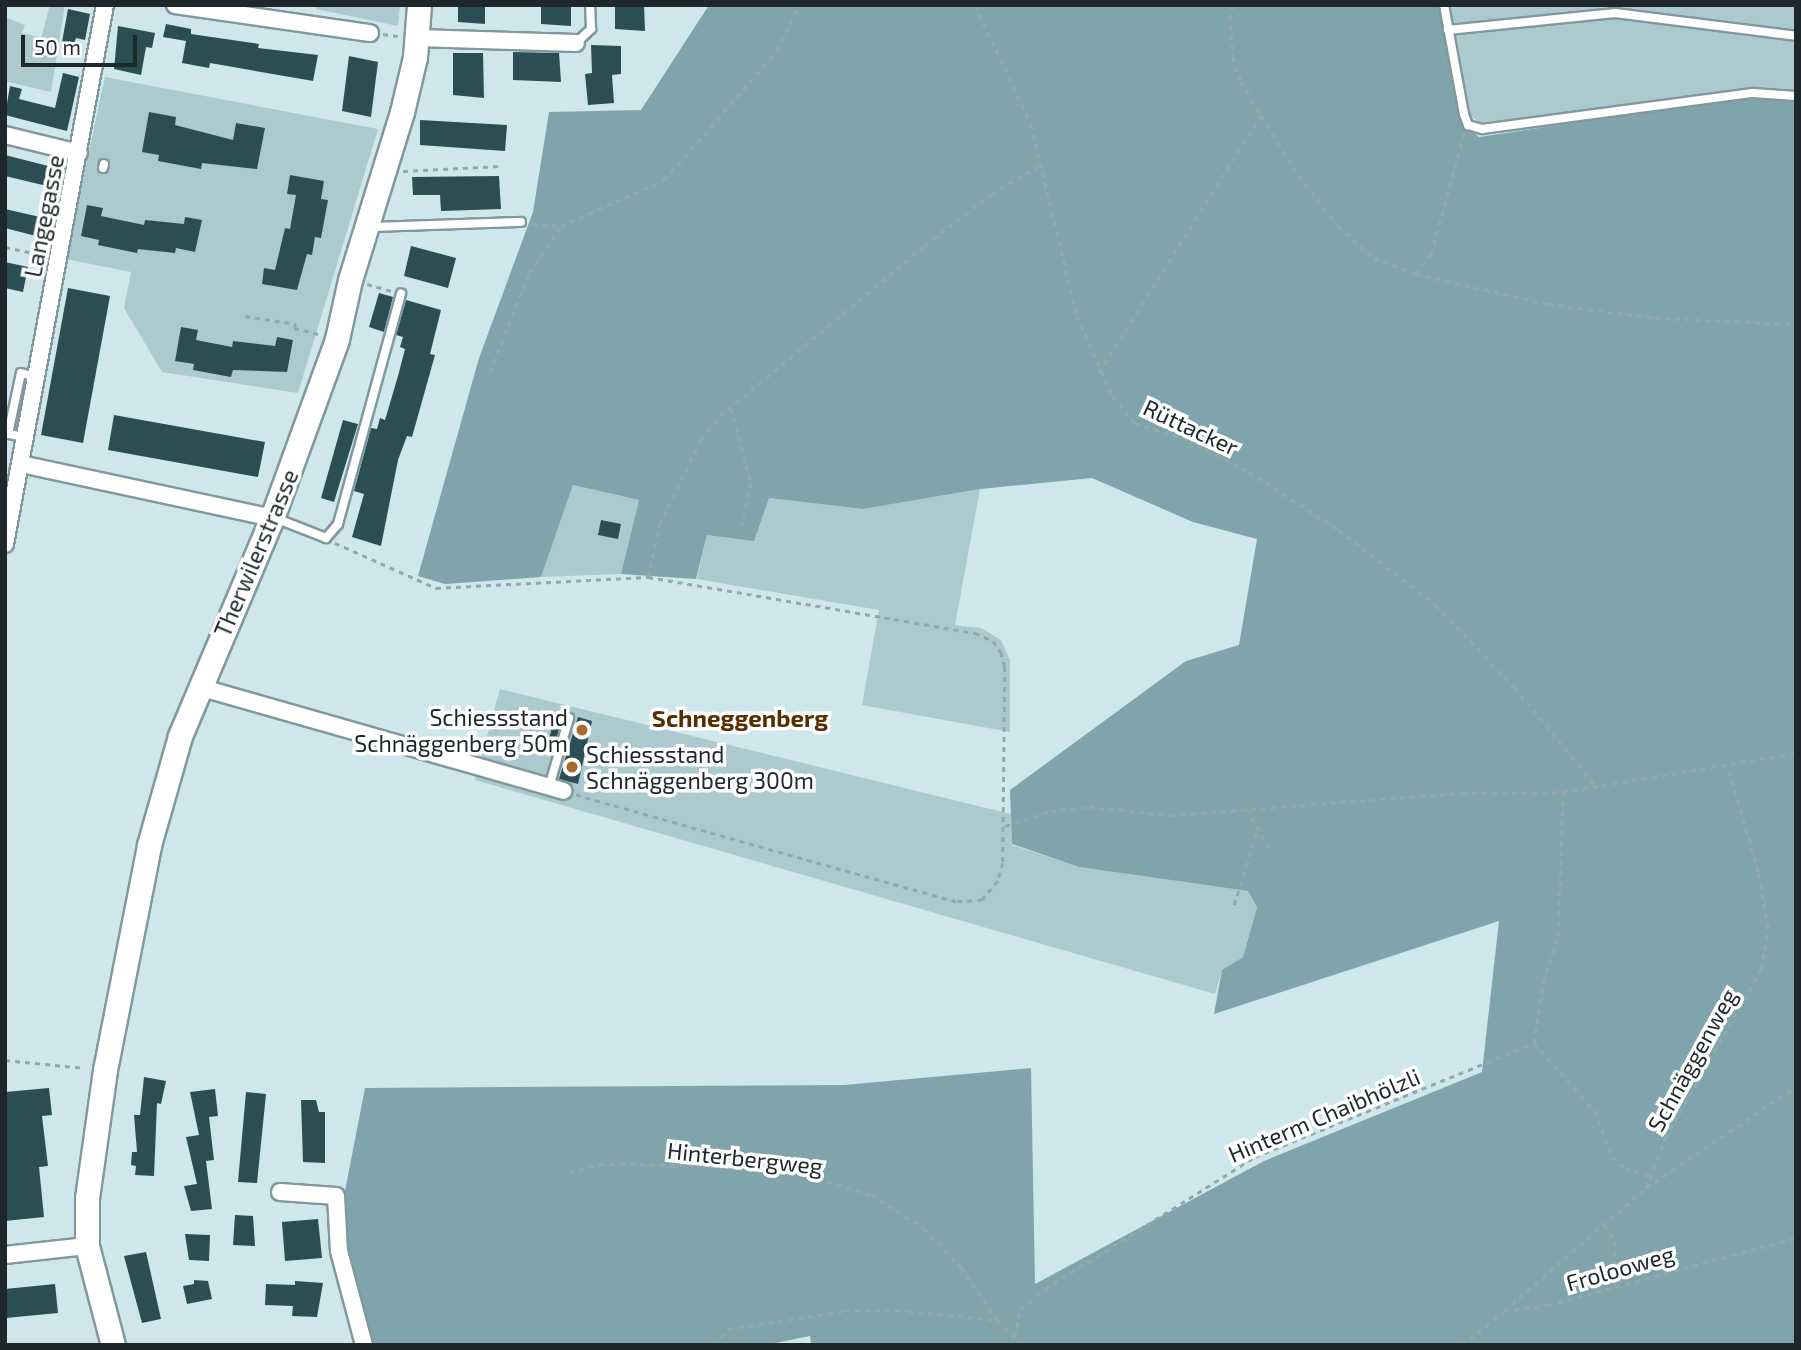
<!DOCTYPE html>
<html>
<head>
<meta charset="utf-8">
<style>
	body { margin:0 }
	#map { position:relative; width:1801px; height:1350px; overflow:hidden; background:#cee6ec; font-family:"Exo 2",sans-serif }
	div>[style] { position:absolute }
	.green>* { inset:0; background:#acc9cf }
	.forest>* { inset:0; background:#7fa4ac }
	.building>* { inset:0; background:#2b4e55 }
	.path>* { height:2.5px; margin-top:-1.25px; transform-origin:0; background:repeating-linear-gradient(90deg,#94a7ac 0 5px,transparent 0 10px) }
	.roads { filter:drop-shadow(2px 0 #81989d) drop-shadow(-2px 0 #81989d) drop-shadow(0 2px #81989d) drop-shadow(0 -2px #81989d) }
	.service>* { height:8px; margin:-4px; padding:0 4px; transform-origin:4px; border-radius:4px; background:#fff }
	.minor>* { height:16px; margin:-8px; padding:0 8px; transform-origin:8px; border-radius:8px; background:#fff }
	.secondary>* { height:23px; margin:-11.5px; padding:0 11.5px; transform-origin:11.5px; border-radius:11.5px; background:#fff }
	.dots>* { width:19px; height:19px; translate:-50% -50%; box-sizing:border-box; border:4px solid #fff; border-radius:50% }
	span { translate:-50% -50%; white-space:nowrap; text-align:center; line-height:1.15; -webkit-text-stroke:7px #fff; paint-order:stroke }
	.street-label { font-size:23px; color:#1e2729 }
	.poi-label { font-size:23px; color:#1e2729 }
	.right { translate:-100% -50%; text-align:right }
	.left { translate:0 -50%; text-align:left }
	.neighbourhood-label { font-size:24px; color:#562e00; font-weight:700 }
	.frame { position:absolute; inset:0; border:7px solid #1e2729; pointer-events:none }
	.scale { position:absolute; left:21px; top:35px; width:116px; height:32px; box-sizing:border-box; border:4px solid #1e2729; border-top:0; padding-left:9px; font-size:21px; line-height:24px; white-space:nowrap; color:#1e2729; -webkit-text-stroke:5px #fff; paint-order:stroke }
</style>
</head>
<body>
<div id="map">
	<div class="green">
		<i style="clip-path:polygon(50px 5px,65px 5px,51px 92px,5px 81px,5px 17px,25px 25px,22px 33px,41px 38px)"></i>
		<i style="clip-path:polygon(317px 5px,400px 5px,398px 26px,316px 9px)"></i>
		<i style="clip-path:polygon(1449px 5px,1796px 5px,1796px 92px,1753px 88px,1495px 124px,1479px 122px,1467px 113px)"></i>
		<i style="clip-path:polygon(105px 77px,378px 129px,298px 393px,162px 372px,124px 308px,131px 272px,66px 259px)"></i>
		<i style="clip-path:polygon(573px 485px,639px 500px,621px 574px,541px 577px)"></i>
		<i style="clip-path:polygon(980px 489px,955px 625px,981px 628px,1001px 640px,1010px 660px,1010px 732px,862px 705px,879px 610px,697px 579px,707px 535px,769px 498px,863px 509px)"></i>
		<i style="clip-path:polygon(500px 689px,1011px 814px,1012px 845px,1079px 867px,1248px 891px,1257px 906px,1243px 957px,1222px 970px,1215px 994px,475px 780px)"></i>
	</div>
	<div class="forest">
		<i style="clip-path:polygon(709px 5px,1439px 5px,1460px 121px,1479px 137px,1757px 95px,1796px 100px,1796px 1345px,811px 1345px,810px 1336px,765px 1345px,373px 1345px,347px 1249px,344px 1196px,365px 1088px,844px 1085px,1031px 1068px,1035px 1284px,1264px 1161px,1482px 1072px,1499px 921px,1214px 1014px,1222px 970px,1243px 957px,1257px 907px,1248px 891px,1079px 867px,1012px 844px,1010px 790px,1186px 661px,1239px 645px,1257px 539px,1193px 522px,1092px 478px,980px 489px,863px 509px,769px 498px,754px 541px,707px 535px,696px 579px,621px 574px,639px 500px,573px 485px,541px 577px,445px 584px,418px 576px,479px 358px,533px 212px,549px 112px,641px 110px)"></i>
	</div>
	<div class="building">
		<i style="clip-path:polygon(458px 5px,485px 5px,485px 24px,458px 22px)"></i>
		<i style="clip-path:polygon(541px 5px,571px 5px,571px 26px,541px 24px)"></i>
		<i style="clip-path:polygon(615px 5px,644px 5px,645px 31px,615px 29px)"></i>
		<i style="clip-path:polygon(68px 9px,90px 14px,85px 40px,76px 38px,74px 44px,62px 42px)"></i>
		<i style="clip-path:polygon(166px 24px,191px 29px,191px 34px,259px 44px,258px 48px,318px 55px,313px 81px,210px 63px,209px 68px,182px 63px,186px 41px,163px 37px)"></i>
		<i style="clip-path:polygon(118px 26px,155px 33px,152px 48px,146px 47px,141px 75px,114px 69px)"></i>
		<i style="clip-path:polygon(591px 45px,621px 46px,621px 74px,612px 75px,614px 103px,588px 105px,585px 74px,592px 73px)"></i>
		<i style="clip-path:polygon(513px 52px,559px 53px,561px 82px,513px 80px)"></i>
		<i style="clip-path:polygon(453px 53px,483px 53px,484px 98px,453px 95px)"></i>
		<i style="clip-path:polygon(349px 56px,378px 62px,371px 117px,342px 111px)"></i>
		<i style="clip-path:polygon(63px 73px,79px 77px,67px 131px,5px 115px,10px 86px,22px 89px,19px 99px,55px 108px)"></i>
		<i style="clip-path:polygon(149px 112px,176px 117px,175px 125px,233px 140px,236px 123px,265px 128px,257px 169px,202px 163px,201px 169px,158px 161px,159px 155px,142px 152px)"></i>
		<i style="clip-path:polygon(420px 120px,507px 125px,505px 151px,420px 145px)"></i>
		<i style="clip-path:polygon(5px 155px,52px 167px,47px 186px,5px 176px)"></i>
		<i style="clip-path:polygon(290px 175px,324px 181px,321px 199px,328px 200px,321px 238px,315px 237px,312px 255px,307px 254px,297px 290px,262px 284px,264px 268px,275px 270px,285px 228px,290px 229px,296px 195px,287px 194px)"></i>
		<i style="clip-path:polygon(499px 176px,501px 209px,441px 211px,440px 195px,413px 195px,412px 177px)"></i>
		<i style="clip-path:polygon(87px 205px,103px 208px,101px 216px,144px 225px,145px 220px,184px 224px,185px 217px,202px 220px,195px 252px,176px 248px,175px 253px,138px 249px,137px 253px,98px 245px,99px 240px,81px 236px)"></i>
		<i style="clip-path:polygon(5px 209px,40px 217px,36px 236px,5px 228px)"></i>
		<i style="clip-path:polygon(411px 246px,456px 258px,448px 288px,404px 276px)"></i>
		<i style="clip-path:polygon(5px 262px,28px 267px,23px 292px,5px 288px)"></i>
		<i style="clip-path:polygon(68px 288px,110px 296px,83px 443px,41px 435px)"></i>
		<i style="clip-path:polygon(379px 293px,393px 297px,384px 332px,369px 327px)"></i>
		<i style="clip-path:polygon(406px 300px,441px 310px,430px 354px,435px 355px,412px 437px,407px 436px,398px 460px,381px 546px,352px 537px,364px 494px,354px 491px,371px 428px,377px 429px,380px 418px,385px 420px,398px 376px,405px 349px,400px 347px,403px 337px,396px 335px)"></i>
		<i style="clip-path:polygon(181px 327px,198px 330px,196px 340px,232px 347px,233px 341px,275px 346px,277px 337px,293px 340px,287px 372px,233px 370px,231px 377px,193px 370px,194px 364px,175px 361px)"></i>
		<i style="clip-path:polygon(114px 415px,265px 442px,258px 477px,108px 450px)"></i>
		<i style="clip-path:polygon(343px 420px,358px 424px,334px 502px,321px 498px)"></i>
		<i style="clip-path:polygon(601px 520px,621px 524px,618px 539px,598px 535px)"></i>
		<i style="clip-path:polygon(578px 717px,592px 721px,578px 784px,559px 779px)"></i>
		<i style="clip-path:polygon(554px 719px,561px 721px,556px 741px,549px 739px)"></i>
		<i style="clip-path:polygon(144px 1077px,166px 1081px,161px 1104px,157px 1103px,154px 1176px,135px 1175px,136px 1166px,131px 1165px,132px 1152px,137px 1152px,134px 1115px,140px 1115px)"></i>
		<i style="clip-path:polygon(49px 1088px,52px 1115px,42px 1116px,48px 1166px,39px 1167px,44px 1217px,5px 1221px,5px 1092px)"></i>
		<i style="clip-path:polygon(215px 1089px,218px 1116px,209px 1117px,214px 1160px,206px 1161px,212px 1209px,191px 1211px,184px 1186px,197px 1184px,186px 1137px,199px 1135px,190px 1092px)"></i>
		<i style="clip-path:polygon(246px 1092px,266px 1094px,257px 1183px,238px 1182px)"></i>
		<i style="clip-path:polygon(301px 1100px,316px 1100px,319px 1112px,325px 1112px,325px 1163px,303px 1162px)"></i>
		<i style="clip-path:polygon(235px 1215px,253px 1216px,255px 1246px,233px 1245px)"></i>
		<i style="clip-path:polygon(318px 1219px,322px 1258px,285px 1261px,282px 1222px)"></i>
		<i style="clip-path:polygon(185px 1234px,210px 1235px,209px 1261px,189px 1260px)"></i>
		<i style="clip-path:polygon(146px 1252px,161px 1319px,142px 1323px,124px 1256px)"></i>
		<i style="clip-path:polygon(194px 1280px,208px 1281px,212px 1299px,187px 1304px,183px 1286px,194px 1284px)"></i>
		<i style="clip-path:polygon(295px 1281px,323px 1283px,317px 1317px,292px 1316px,293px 1306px,265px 1305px,266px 1284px,295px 1285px)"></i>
		<i style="clip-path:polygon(55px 1284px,58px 1313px,6px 1318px,5px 1289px)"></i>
	</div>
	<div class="path">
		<i style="left:975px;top:5px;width:132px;rotate:64.8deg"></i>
		<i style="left:1031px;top:124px;width:197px;rotate:76.5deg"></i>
		<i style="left:1077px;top:316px;width:88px;rotate:65.8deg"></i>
		<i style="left:1113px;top:396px;width:35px;rotate:51deg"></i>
		<i style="left:1135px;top:423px;width:57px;rotate:17.5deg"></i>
		<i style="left:1189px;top:440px;width:68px;rotate:28.1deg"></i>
		<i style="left:1249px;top:472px;width:107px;rotate:32.8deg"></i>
		<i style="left:1339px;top:530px;width:123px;rotate:37.7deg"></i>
		<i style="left:1436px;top:605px;width:113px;rotate:46.4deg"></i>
		<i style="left:1514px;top:687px;width:131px;rotate:50.3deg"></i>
		<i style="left:1234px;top:5px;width:11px;rotate:112deg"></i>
		<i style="left:1230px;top:15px;width:42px;rotate:85.9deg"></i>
		<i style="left:1233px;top:57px;width:26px;rotate:72deg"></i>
		<i style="left:1241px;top:82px;width:100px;rotate:58.5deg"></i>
		<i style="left:1293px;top:167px;width:74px;rotate:52.7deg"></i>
		<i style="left:1338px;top:226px;width:48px;rotate:41.6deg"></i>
		<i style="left:1374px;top:258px;width:45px;rotate:20.9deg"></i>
		<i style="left:1416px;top:274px;width:135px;rotate:12.8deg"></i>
		<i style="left:1548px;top:304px;width:108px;rotate:7.5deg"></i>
		<i style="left:1655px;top:318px;width:141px;rotate:2.4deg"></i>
		<i style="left:383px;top:34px;width:15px;rotate:8deg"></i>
		<i style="left:403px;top:171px;width:98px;rotate:-2.9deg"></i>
		<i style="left:532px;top:224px;width:29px;rotate:4deg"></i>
		<i style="left:561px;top:226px;width:113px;rotate:-24.1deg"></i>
		<i style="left:664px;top:180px;width:171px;rotate:-48.8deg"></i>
		<i style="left:777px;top:51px;width:51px;rotate:-64.4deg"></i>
		<i style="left:5px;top:247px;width:39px;rotate:12deg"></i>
		<i style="left:32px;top:252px;width:10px;rotate:-79deg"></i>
		<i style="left:1416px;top:274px;width:25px;rotate:-53deg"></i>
		<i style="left:1431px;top:254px;width:125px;rotate:-74.7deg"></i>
		<i style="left:367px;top:284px;width:25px;rotate:16deg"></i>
		<i style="left:245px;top:316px;width:52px;rotate:8.9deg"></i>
		<i style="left:296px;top:324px;width:4px;rotate:117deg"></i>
		<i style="left:294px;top:328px;width:25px;rotate:14deg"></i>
		<i style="left:490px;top:372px;width:106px;rotate:-68.5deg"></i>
		<i style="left:529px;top:273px;width:57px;rotate:-55.8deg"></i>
		<i style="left:1099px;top:373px;width:305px;rotate:-57.9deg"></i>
		<i style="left:731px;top:408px;width:78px;rotate:75.1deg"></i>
		<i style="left:751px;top:483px;width:43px;rotate:102.1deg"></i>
		<i style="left:335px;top:543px;width:111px;rotate:24deg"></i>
		<i style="left:436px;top:588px;width:212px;rotate:-3deg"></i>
		<i style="left:648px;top:577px;width:332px;rotate:9.7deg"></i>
		<i style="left:975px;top:633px;width:20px;rotate:24deg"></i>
		<i style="left:993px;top:641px;width:14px;rotate:54deg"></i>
		<i style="left:1001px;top:652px;width:16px;rotate:75deg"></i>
		<i style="left:1005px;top:667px;width:196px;rotate:90.6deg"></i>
		<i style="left:1003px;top:863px;width:19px;rotate:106deg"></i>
		<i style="left:998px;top:881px;width:25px;rotate:130deg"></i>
		<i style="left:982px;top:900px;width:26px;rotate:176deg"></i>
		<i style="left:956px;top:902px;width:395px;rotate:-164.3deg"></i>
		<i style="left:648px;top:577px;width:53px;rotate:-78.1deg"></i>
		<i style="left:659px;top:525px;width:96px;rotate:-64deg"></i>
		<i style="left:701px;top:439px;width:30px;rotate:-50deg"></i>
		<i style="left:720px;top:416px;width:267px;rotate:-39.8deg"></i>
		<i style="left:925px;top:245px;width:83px;rotate:-37.7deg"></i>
		<i style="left:991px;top:194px;width:59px;rotate:-30.5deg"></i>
		<i style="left:1247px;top:809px;width:47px;rotate:60.7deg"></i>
		<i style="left:1005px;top:826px;width:48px;rotate:-18.1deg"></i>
		<i style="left:1051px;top:811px;width:38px;rotate:-6deg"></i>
		<i style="left:1089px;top:807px;width:82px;rotate:5.6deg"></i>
		<i style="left:1171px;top:815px;width:292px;rotate:-4.3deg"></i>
		<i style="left:1462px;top:793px;width:101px;rotate:-0.6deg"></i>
		<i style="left:1563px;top:792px;width:236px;rotate:-9.5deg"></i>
		<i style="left:1234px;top:905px;width:81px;rotate:-72.7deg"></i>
		<i style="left:1534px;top:1043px;width:62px;rotate:-81.6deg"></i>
		<i style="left:1543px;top:982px;width:48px;rotate:-71.9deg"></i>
		<i style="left:1558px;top:936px;width:144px;rotate:-88deg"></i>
		<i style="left:1534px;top:1043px;width:91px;rotate:48.1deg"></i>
		<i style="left:1595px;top:1111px;width:49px;rotate:69.7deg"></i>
		<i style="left:1612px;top:1157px;width:17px;rotate:40deg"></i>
		<i style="left:1625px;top:1168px;width:28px;rotate:19deg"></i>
		<i style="left:5px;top:1060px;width:80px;rotate:5.7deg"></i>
		<i style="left:569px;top:1172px;width:32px;rotate:-14deg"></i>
		<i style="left:600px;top:1164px;width:98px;rotate:0.6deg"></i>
		<i style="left:698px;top:1165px;width:111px;rotate:5.7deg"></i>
		<i style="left:808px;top:1176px;width:66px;rotate:16.8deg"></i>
		<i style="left:871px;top:1195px;width:62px;rotate:31.9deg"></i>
		<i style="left:924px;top:1228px;width:54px;rotate:46.5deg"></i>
		<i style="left:961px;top:1267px;width:64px;rotate:55.8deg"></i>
		<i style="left:997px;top:1320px;width:35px;rotate:46deg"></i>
		<i style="left:1646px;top:1188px;width:181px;rotate:-34deg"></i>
		<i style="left:1604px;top:1225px;width:19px;rotate:55deg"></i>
		<i style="left:1615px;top:1241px;width:27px;rotate:90deg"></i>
		<i style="left:1615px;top:1268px;width:17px;rotate:65deg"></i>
		<i style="left:1504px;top:1311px;width:188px;rotate:-40.9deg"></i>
		<i style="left:1646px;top:1188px;width:53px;rotate:-68.8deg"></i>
		<i style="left:1665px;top:1139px;width:195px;rotate:-60.5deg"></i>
		<i style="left:1761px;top:969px;width:42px;rotate:-80.3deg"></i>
		<i style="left:1768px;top:928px;width:57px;rotate:-100.1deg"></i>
		<i style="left:1758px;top:872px;width:109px;rotate:-105.9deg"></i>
		<i style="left:1015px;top:1337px;width:28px;rotate:-80deg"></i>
		<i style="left:1020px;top:1309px;width:32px;rotate:-39deg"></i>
		<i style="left:1045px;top:1289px;width:248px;rotate:-32.2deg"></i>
		<i style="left:1255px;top:1157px;width:301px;rotate:-22.2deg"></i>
		<i style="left:714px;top:1345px;width:22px;rotate:-47deg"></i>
		<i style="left:729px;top:1329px;width:117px;rotate:-8.8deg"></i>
		<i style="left:845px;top:1311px;width:63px"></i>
		<i style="left:908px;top:1311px;width:89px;rotate:5.8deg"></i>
		<i style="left:1462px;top:1345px;width:54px;rotate:-39deg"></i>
		<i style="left:1504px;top:1311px;width:44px;rotate:-7.8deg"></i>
		<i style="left:1548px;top:1305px;width:257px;rotate:-15.1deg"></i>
	</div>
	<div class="roads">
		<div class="service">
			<i style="left:1444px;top:5px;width:111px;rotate:79.6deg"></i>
			<i style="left:1464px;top:114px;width:12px;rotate:70deg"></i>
			<i style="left:1468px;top:125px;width:15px;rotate:16deg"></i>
			<i style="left:1482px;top:129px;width:273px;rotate:-7.6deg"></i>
			<i style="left:1753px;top:93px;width:43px;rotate:4deg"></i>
			<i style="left:1448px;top:30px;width:168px;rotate:-5.8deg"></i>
			<i style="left:1615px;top:13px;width:182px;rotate:7.2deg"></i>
			<i style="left:576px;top:43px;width:21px;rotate:-43deg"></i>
			<i style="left:591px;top:29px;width:24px;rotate:-92deg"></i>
			<i style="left:103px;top:168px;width:4px;rotate:-76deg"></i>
			<i style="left:370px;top:227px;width:151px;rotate:-1.9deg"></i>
			<i style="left:24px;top:437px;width:16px;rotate:-169deg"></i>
			<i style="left:8px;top:434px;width:62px;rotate:-78deg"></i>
			<i style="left:21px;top:373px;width:16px;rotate:15deg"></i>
			<i style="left:275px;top:518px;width:55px;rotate:21.4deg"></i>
			<i style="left:326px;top:538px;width:18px;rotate:-49deg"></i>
			<i style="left:338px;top:524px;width:239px;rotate:-74.7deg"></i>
			<i style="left:549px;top:787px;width:72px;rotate:-73.8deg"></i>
		</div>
		<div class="minor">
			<i style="left:175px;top:5px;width:197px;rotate:8.2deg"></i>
			<i style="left:417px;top:38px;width:159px;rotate:1.8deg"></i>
			<i style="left:5px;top:135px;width:76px;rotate:13.7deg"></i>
			<i style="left:21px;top:464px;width:257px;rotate:12.1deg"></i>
			<i style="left:5px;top:544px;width:548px;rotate:-79.49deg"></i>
			<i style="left:199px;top:687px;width:379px;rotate:15.9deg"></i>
			<i style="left:280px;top:1192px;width:56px;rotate:4.1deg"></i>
			<i style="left:336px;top:1196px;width:55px;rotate:86.9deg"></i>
			<i style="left:339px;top:1251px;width:97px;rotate:75.1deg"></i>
			<i style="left:5px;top:1255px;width:82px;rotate:-6.3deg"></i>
		</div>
		<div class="secondary">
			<i style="left:113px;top:1345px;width:102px;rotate:-104.7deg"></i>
			<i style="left:87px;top:1246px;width:48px;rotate:-90deg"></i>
			<i style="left:87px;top:1198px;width:129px;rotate:-82deg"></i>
			<i style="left:105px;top:1070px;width:229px;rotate:-78.9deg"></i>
			<i style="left:149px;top:845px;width:113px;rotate:-74.1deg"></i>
			<i style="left:180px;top:736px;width:237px;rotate:-67.1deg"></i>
			<i style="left:272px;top:518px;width:190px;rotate:-70deg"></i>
			<i style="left:337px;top:339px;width:60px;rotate:-77.6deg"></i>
			<i style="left:350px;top:280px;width:176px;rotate:-72.8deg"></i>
			<i style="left:402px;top:112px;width:57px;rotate:-76.7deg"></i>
			<i style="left:415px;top:57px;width:52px;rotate:-85.6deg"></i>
		</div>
	</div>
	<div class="dots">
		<i style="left:582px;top:730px;background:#a66a2d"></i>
		<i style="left:572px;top:767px;background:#a66a2d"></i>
	</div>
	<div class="street-label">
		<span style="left:44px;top:216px;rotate:-79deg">Langegasse</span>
		<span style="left:1191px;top:427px;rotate:25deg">Rüttacker</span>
		<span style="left:256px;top:553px;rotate:-67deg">Therwilerstrasse</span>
		<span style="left:1692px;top:1060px;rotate:-61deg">Schnäggenweg</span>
		<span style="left:1324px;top:1115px;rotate:-23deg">Hinterm Chaibhölzli</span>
		<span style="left:745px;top:1158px;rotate:6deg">Hinterbergweg</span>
		<span style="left:1620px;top:1268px;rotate:-16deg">Frolooweg</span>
	</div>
	<div class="poi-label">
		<span class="right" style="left:568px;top:730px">Schiessstand<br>Schnäggenberg 50m</span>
		<span class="left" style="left:586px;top:767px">Schiessstand<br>Schnäggenberg 300m</span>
	</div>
	<div class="neighbourhood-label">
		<span style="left:740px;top:718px">Schneggenberg</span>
	</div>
	<div class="frame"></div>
	<div class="scale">50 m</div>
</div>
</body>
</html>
